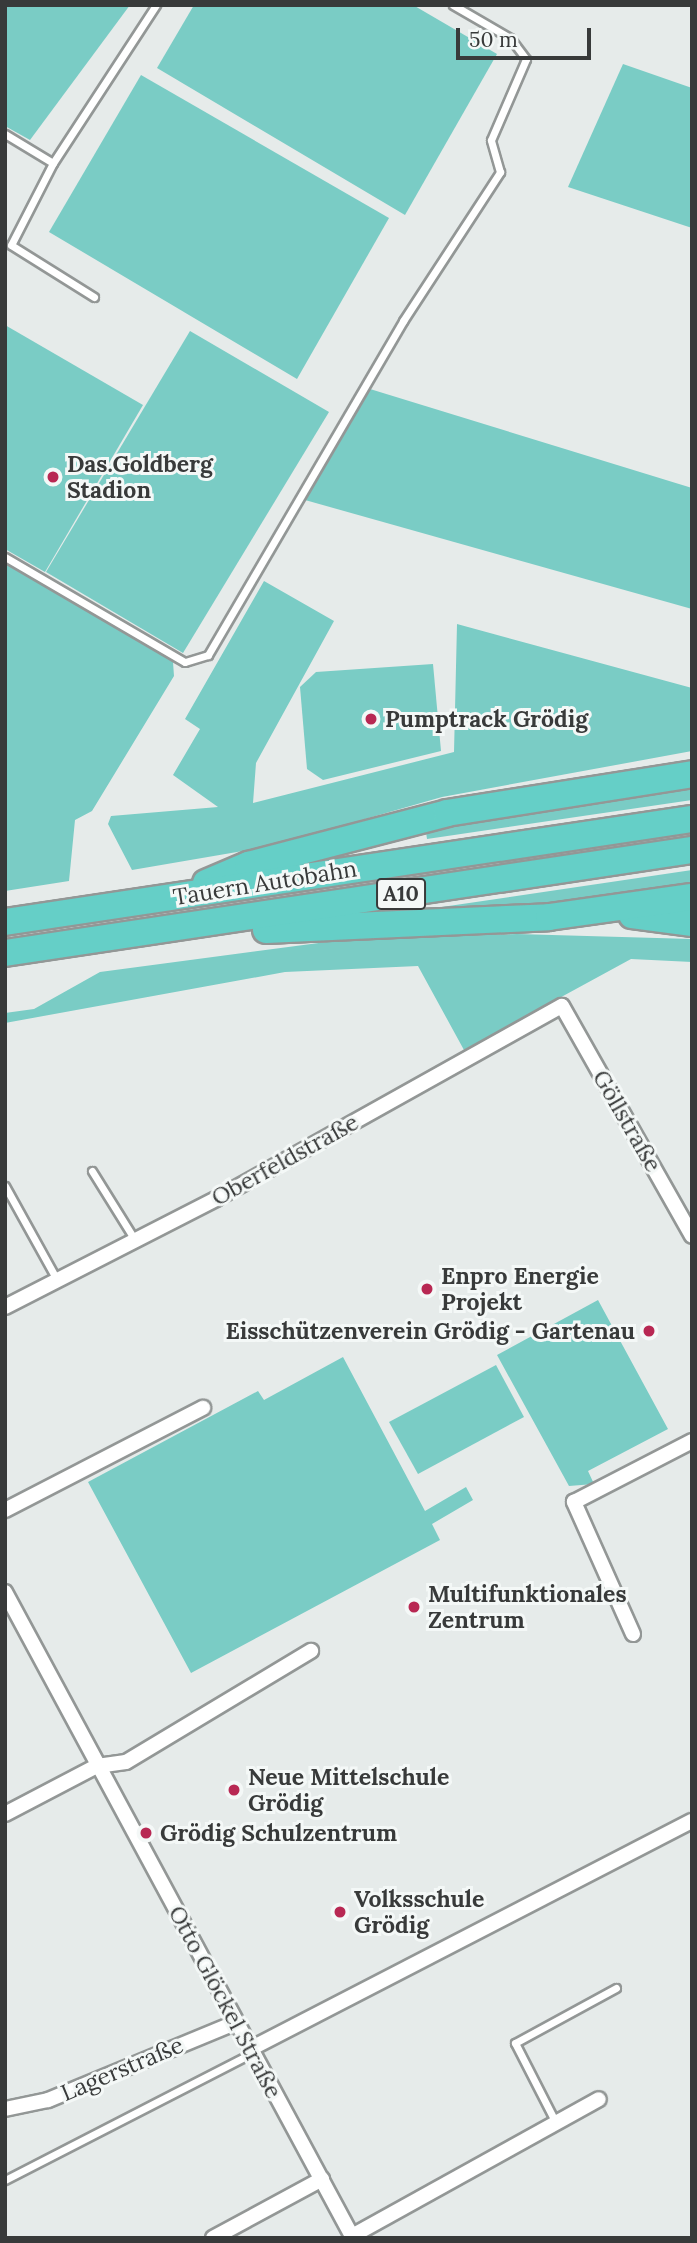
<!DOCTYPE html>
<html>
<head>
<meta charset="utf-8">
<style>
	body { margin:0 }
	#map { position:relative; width:697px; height:2243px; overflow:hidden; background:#e6ebea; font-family:Lora,serif }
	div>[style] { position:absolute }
	.green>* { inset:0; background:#7accc5 }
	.roads { filter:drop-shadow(2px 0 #939796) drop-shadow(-2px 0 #939796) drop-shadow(0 2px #939796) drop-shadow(0 -2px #939796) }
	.lane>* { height:7px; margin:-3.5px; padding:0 3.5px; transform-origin:3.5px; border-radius:3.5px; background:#fff }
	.street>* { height:14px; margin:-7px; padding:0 7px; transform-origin:7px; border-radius:7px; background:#fff }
	.highway>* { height:26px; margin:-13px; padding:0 13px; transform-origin:13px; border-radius:13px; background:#65cfc7 }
	.dots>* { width:19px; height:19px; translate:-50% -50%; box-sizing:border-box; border:4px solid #f4f8f7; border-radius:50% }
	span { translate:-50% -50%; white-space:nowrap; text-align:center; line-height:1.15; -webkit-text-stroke:6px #f4f8f7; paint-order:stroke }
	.shield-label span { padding:2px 5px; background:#f4f8f7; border:2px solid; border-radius:5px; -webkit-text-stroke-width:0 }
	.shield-label { font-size:21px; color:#383a3a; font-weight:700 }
	.poi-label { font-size:23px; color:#383a3a; font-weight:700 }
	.left { translate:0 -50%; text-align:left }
	.right { translate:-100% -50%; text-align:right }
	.street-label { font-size:23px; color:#383a3a }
	.frame { position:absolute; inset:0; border:7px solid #383a3a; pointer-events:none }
	.scale { position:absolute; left:456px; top:28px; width:135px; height:32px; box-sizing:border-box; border:4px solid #383a3a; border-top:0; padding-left:9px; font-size:21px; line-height:24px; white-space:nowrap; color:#383a3a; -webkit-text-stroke:5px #f4f8f7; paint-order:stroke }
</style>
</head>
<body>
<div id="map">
	<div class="green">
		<i style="clip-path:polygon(5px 5px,130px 5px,30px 140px,5px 126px)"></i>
		<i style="clip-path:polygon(194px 5px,413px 5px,497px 54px,405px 215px,157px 68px)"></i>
		<i style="clip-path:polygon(623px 64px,692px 88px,692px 228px,568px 187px)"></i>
		<i style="clip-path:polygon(141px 75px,389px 218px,297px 379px,49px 232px)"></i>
		<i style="clip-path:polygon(5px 325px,143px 405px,45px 572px,5px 549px)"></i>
		<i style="clip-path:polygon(190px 331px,329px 412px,183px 653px,46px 572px)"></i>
		<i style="clip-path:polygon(370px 389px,692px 488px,692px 609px,305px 500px)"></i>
		<i style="clip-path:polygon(5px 562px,161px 651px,173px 662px,174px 676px,92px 811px,75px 820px,69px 881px,5px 891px)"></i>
		<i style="clip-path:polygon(264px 581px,334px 621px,256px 763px,253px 803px,454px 752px,457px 624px,692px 688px,692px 751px,442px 797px,267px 847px,132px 870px,108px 824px,111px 816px,218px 807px,173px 775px,200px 729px,185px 719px)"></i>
		<i style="clip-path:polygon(433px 664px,441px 751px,323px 780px,307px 769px,300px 687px,316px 672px)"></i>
		<i style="clip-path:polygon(692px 781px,692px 800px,427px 839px,425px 825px)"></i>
		<i style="clip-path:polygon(692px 870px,692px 890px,435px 912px,435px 908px)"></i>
		<i style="clip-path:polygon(517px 934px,692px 939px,692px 962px,631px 959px,464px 1050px,418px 966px,285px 972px,5px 1023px,5px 1013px,34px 1009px,100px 972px,349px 939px)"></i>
		<i style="clip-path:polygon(598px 1300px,668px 1429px,588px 1471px,594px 1484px,569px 1486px,497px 1355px)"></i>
		<i style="clip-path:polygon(343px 1357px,425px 1511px,466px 1487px,473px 1500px,432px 1524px,440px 1540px,191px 1673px,88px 1482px,258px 1391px,264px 1400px)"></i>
		<i style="clip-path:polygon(496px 1365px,524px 1417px,418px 1474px,389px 1422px)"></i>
	</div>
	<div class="roads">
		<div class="lane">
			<i style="left:5px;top:134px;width:56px;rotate:31.1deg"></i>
			<i style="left:53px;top:163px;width:189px;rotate:-56.9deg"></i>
			<i style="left:53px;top:163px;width:92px;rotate:117.1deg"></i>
			<i style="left:11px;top:245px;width:98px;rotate:32.1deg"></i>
			<i style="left:5px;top:557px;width:208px;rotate:30.3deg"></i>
			<i style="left:185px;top:662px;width:24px;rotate:-17deg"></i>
			<i style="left:208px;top:655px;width:387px;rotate:-59.7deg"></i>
			<i style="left:403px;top:321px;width:178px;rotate:-56.9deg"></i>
			<i style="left:500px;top:172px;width:33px;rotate:-106deg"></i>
			<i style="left:491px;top:140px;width:88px;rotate:-66.6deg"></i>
			<i style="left:526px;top:59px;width:26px;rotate:-127deg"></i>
			<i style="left:510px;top:38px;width:66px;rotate:-149.9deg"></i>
			<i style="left:92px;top:1171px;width:81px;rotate:58.1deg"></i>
			<i style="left:5px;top:1186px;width:107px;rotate:61deg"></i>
			<i style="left:556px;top:2123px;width:90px;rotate:-117.1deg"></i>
			<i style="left:515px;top:2043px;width:115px;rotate:-28.6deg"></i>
			<i style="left:5px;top:2180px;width:278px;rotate:-27.2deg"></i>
		</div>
		<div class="street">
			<i style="left:5px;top:1307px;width:237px;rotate:-27.1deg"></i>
			<i style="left:216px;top:1199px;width:396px;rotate:-29.2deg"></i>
			<i style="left:562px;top:1006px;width:264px;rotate:60.5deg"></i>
			<i style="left:5px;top:1510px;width:223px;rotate:-27.3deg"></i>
			<i style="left:5px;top:1592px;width:734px;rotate:61.69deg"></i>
			<i style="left:633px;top:1634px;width:145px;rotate:-114.1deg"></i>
			<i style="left:574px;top:1502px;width:133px;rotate:-27.3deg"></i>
			<i style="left:5px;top:1814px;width:104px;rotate:-27.6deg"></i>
			<i style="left:97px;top:1766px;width:29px;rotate:-8deg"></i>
			<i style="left:126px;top:1762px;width:216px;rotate:-31deg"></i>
			<i style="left:250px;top:2049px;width:497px;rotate:-27.3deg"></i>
			<i style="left:5px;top:2109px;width:44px;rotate:-11.8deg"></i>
			<i style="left:48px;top:2100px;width:204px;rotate:-22.4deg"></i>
			<i style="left:352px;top:2236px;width:282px;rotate:-29deg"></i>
			<i style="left:213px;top:2238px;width:124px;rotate:-28.4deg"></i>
		</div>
		<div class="highway">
			<i style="left:206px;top:883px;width:46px;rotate:-23.2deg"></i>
			<i style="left:248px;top:865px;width:206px;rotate:-14.6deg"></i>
			<i style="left:447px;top:813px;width:248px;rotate:-9deg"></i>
			<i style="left:632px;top:915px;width:61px;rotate:7.6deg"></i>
			<i style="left:5px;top:922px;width:695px;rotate:-8.53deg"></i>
			<i style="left:266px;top:930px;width:283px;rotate:-2.6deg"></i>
			<i style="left:549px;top:917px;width:144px;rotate:-8deg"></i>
			<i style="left:5px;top:953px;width:695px;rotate:-8.53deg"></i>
		</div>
	</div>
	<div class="dots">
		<i style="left:53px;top:477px;background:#b82853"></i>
		<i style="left:371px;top:719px;background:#b82853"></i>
		<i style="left:427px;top:1289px;background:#b82853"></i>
		<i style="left:649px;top:1331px;background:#b82853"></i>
		<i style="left:414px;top:1607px;background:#b82853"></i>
		<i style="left:234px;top:1790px;background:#b82853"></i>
		<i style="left:146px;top:1833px;background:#b82853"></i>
		<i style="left:340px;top:1912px;background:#b82853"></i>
	</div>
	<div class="shield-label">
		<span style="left:401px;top:894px">A10</span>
	</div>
	<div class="poi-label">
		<span class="left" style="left:67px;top:477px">Das.Goldberg<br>Stadion</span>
		<span class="left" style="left:385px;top:719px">Pumptrack Grödig</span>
		<span class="left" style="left:441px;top:1289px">Enpro Energie<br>Projekt</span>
		<span class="right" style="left:635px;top:1331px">Eisschützenverein Grödig - Gartenau</span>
		<span class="left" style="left:428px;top:1607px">Multifunktionales<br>Zentrum</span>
		<span class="left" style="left:248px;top:1790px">Neue Mittelschule<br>Grödig</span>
		<span class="left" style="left:160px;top:1833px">Grödig Schulzentrum</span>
		<span class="left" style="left:354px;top:1912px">Volksschule<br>Grödig</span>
	</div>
	<div class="street-label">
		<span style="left:265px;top:883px;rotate:-9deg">Tauern Autobahn</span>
		<span style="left:627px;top:1121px;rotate:60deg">Göllstraße</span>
		<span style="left:285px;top:1160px;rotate:-29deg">Oberfeldstraße</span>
		<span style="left:225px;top:2002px;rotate:62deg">Otto Glöckel Straße</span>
		<span style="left:122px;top:2069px;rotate:-23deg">Lagerstraße</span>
	</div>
	<div class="frame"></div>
	<div class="scale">50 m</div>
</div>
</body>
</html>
